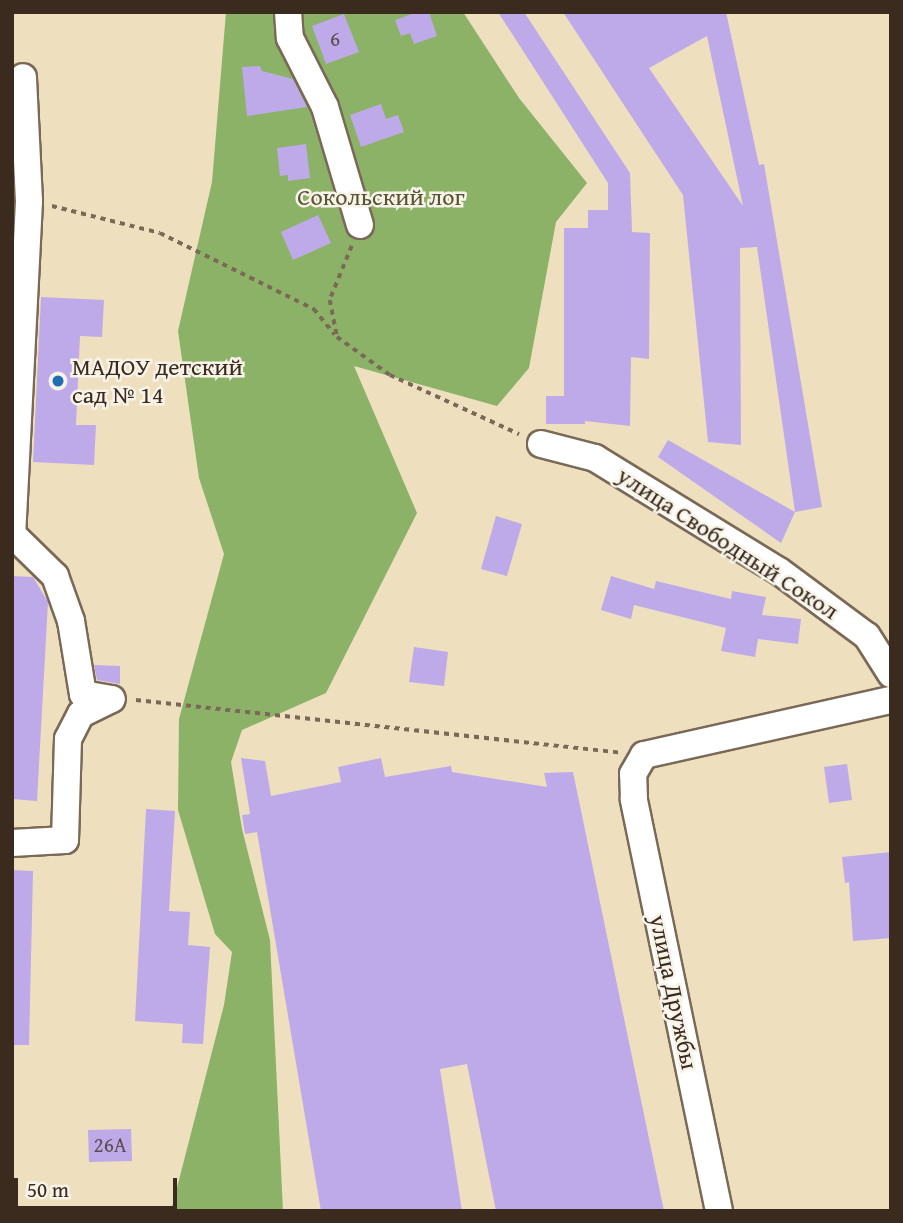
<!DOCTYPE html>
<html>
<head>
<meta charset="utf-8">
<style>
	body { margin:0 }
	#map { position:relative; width:903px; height:1223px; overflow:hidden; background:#eedfbe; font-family:"Gentium Book Plus",serif }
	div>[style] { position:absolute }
	.forest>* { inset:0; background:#8cb268 }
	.building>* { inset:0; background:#beaae8 }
	.path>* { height:3.5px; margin-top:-1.75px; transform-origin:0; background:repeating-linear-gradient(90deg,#7a6956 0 5px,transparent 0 10px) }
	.roads { filter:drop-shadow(2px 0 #7a6956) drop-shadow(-2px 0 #7a6956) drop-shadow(0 2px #7a6956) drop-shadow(0 -2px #7a6956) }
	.minor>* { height:26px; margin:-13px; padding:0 13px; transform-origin:13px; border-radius:13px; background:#fff }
	.dots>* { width:19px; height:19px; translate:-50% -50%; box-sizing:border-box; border:4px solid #f7f3e8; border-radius:50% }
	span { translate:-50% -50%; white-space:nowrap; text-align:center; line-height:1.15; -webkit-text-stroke:5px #f7f3e8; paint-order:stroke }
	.number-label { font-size:21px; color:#5c4a50 }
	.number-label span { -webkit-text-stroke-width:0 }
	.park-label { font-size:24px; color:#585434 }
	.poi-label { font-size:24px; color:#3b2a1e }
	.left { translate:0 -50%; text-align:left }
	.street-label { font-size:24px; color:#3b2a1e }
	.frame { position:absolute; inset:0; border:14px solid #3b2a1e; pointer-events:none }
	.scale { position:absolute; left:14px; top:1178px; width:163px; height:32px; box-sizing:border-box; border:4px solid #3b2a1e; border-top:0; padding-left:9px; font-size:21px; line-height:24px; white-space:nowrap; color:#3b2a1e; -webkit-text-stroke:5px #f7f3e8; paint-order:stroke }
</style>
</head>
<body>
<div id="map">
	<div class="forest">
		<i style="clip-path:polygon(226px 12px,463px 12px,519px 98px,587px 183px,556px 222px,529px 368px,497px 406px,354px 366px,417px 513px,326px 693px,242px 730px,231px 762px,242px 829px,270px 940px,283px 1211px,171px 1211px,224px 1005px,232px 952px,215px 934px,178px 810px,179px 719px,224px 554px,199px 478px,178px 331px,212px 182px)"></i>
	</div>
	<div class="building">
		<i style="clip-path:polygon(417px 12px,429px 12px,437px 36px,414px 44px,410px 33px,401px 36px,395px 20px)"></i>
		<i style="clip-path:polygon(498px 12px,524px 12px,630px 173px,632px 232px,650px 233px,649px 359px,631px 357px,630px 426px,585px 421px,585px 424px,546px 424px,546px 396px,564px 396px,564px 228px,588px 228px,588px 210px,608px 210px,608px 183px)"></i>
		<i style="clip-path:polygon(evenodd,563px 12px,726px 12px,759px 165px,764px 164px,822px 507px,795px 512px,757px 247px,740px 248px,741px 445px,708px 442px,683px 195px,563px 12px,707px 36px,743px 206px,649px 68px,707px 36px)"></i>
		<i style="clip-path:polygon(344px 14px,359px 52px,326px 64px,312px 26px)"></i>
		<i style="clip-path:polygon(260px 66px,262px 71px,293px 79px,307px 107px,247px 116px,242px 67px)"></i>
		<i style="clip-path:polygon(381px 104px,386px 119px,398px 115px,404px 132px,361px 147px,350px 115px)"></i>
		<i style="clip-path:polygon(306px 144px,310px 178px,288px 181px,288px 175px,280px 176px,277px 148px)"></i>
		<i style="clip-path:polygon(318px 215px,331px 243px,293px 260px,281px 232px)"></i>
		<i style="clip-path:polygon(41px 297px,104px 300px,102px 337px,80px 336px,76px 425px,96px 425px,94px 465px,33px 462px)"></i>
		<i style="clip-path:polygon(668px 440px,795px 512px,781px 543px,658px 457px)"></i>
		<i style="clip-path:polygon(496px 516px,522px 524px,507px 576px,481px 569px)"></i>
		<i style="clip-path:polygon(12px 576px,33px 577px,48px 602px,37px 801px,12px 799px)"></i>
		<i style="clip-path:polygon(611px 576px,654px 589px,656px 581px,731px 599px,732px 591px,766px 597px,762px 615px,801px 619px,798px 644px,758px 639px,755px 657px,721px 651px,726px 628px,634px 605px,631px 619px,601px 610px)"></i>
		<i style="clip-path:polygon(414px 647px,448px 652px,444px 686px,409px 682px)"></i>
		<i style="clip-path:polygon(94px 665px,120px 666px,120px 684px,97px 680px)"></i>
		<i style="clip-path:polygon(241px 758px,265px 761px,271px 796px,341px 782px,338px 767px,381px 758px,385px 777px,451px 766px,452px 772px,547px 787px,544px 773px,573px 772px,664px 1211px,496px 1211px,467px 1064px,440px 1069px,462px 1211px,321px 1211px,257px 832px,245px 834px,242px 815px,250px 814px)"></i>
		<i style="clip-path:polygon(847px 764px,852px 800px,829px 803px,824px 767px)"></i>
		<i style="clip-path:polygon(146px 809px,175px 811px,169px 911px,190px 912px,188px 945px,210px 947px,203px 1044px,182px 1043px,183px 1024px,135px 1021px)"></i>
		<i style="clip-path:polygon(891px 852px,891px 938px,853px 941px,849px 882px,845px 883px,842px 857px)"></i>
		<i style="clip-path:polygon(12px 870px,33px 871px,29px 1045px,12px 1045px)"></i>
		<i style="clip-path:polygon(131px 1129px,132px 1161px,89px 1162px,88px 1130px)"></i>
	</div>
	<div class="path">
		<i style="left:52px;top:206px;width:111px;rotate:14deg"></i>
		<i style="left:160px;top:233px;width:172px;rotate:26.3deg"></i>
		<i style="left:314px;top:309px;width:33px;rotate:51deg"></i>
		<i style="left:352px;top:246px;width:58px;rotate:112.2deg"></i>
		<i style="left:330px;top:300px;width:38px;rotate:79deg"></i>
		<i style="left:337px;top:337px;width:65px;rotate:35.6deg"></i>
		<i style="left:390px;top:375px;width:142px;rotate:24.6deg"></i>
		<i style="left:136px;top:700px;width:485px;rotate:6.2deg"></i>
	</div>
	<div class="roads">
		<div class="minor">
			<i style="left:288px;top:12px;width:26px;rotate:86deg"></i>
			<i style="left:290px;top:38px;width:77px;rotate:63.1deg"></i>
			<i style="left:325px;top:107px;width:123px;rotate:73.5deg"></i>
			<i style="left:541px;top:444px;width:56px;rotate:14.5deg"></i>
			<i style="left:595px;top:458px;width:216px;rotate:31.6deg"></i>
			<i style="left:779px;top:571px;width:109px;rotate:36.5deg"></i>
			<i style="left:867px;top:636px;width:45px;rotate:57.7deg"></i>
			<i style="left:13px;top:535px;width:59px;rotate:44.3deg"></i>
			<i style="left:55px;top:576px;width:48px;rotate:70.4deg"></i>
			<i style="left:71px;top:621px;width:74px;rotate:80.7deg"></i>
			<i style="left:83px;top:694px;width:29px;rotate:10deg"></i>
			<i style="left:12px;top:537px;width:336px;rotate:-87.1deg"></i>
			<i style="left:29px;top:201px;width:124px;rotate:-92.8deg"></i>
			<i style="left:12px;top:843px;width:53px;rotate:-3.2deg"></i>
			<i style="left:65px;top:840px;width:101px;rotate:-88.3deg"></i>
			<i style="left:68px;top:739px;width:28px;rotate:-63deg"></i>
			<i style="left:81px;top:714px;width:34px;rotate:-26deg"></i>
			<i style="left:719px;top:1211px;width:421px;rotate:-101.7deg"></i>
			<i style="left:634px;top:799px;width:25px;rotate:-92deg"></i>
			<i style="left:633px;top:774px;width:22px;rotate:-60deg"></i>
			<i style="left:644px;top:755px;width:253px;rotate:-12.6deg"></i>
		</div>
	</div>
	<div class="dots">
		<i style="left:58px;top:381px;background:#1f6fb2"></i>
	</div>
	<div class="number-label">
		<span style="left:335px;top:39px">6</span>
		<span style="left:110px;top:1145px">26А</span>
	</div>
	<div class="park-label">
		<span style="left:381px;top:197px">Сокольский лог</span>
	</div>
	<div class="poi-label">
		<span class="left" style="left:72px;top:381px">МАДОУ детский<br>сад № 14</span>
	</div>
	<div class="street-label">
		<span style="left:728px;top:543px;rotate:33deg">улица Свободный Сокол</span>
		<span style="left:674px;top:992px;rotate:78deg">улица Дружбы</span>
	</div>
	<div class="frame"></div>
	<div class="scale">50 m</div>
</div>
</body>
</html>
